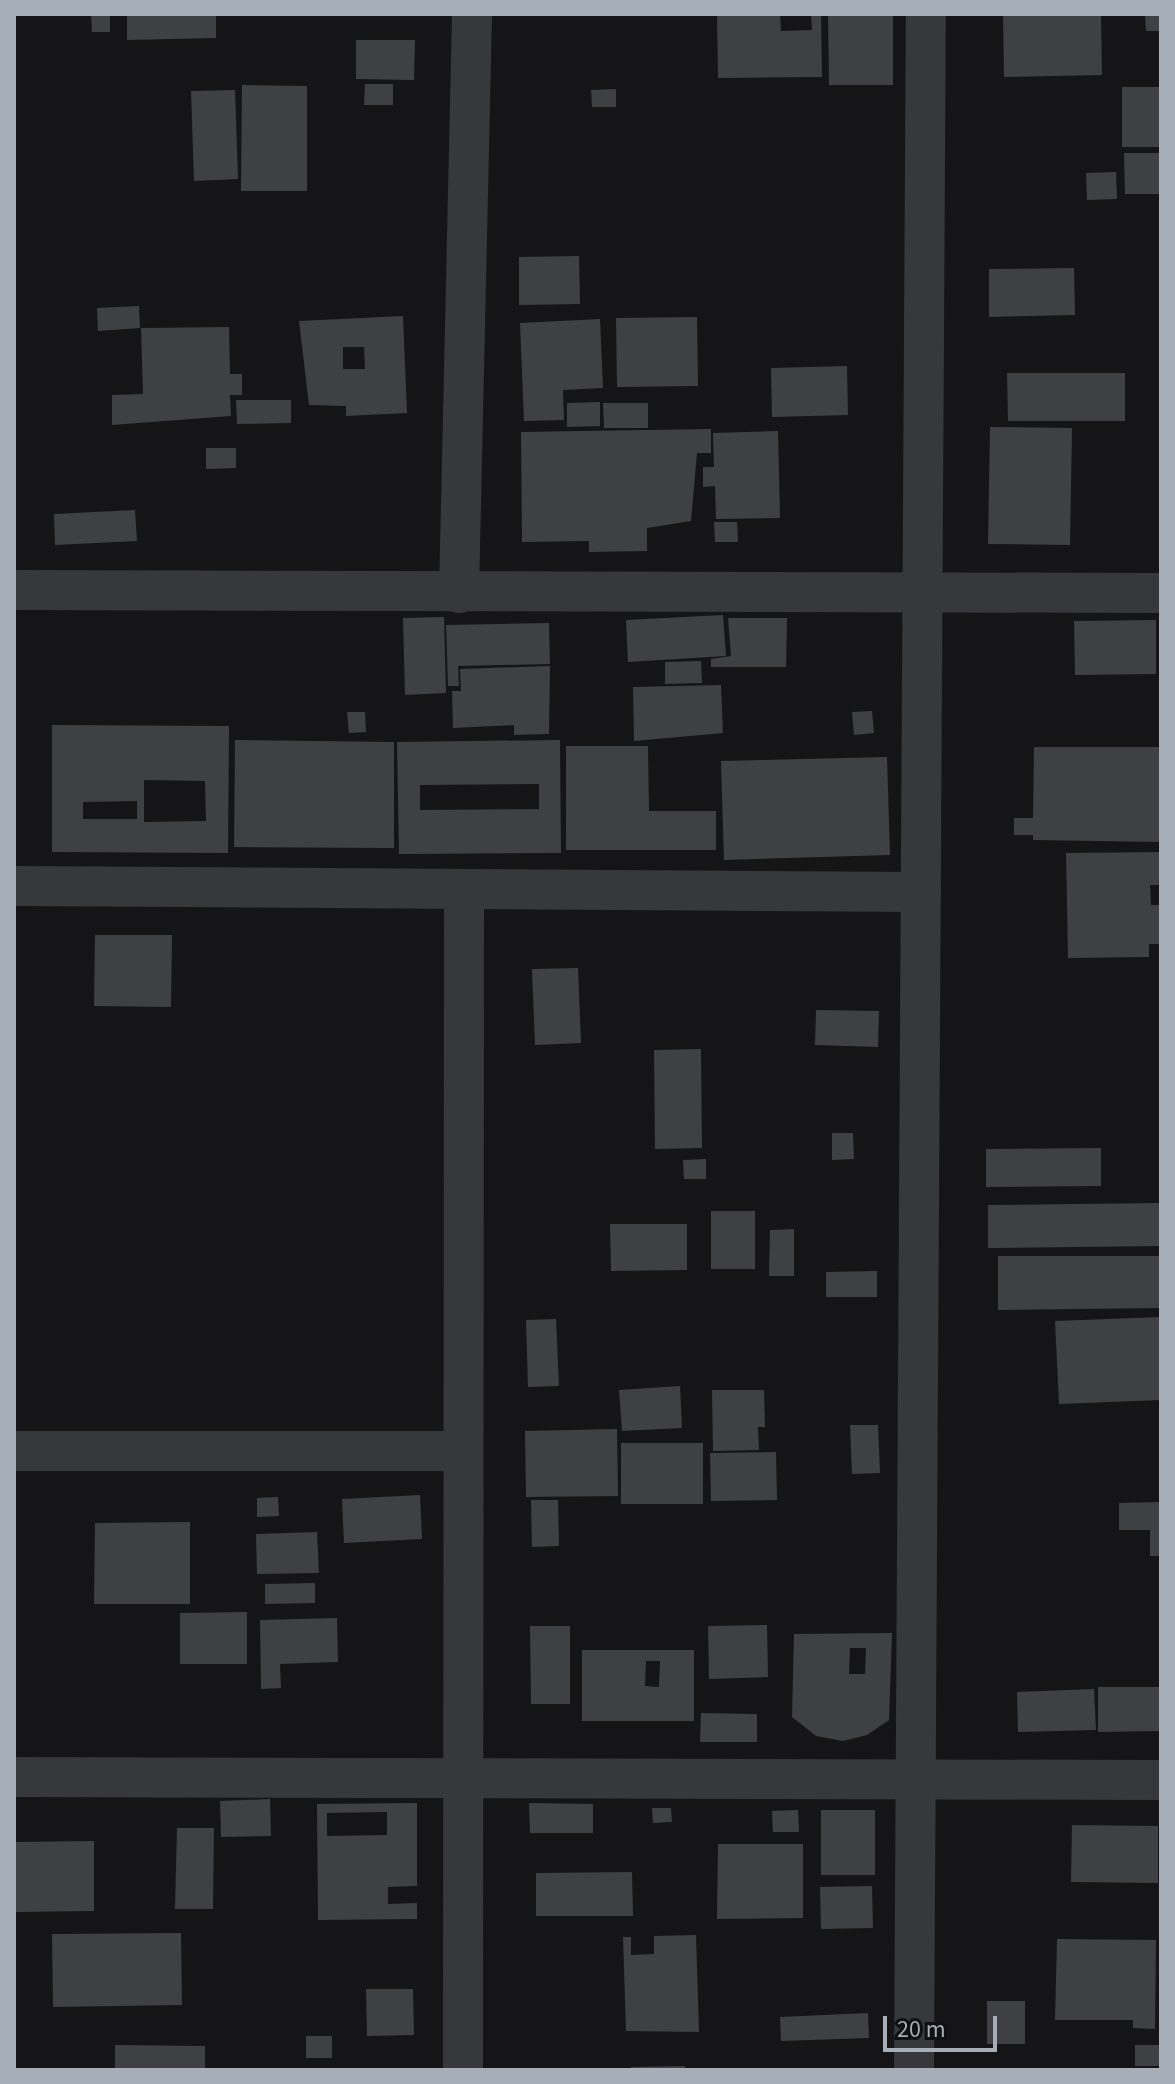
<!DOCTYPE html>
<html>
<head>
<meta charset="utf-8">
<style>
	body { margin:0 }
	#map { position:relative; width:1175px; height:2084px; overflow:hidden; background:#151517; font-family:"Source Sans 3",sans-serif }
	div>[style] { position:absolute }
	.building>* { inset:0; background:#3f4044 }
	.minor>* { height:40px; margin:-20px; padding:0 20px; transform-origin:20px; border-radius:20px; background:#36383c }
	span { translate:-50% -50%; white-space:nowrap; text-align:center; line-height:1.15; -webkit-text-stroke:6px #101012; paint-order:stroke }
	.frame { position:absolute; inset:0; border:16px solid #a6afb8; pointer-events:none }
	.scale { position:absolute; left:883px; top:2016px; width:114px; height:36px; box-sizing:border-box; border:4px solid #a6afb8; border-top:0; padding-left:10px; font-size:24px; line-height:28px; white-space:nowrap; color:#a6afb8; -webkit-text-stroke:6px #101012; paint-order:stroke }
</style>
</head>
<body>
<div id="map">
	<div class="building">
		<i style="clip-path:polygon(91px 14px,110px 14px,110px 32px,92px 32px)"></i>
		<i style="clip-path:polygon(127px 14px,216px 14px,216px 38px,127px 40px)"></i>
		<i style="clip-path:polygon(717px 14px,780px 14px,781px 31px,812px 30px,811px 14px,821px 14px,822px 77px,718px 78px)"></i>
		<i style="clip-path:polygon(828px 14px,893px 14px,893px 85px,829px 85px)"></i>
		<i style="clip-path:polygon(1003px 14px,1101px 14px,1102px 75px,1004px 77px)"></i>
		<i style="clip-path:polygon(1145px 14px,1161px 14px,1161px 31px,1146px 31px)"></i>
		<i style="clip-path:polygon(356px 40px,415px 40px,414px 80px,356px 79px)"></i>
		<i style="clip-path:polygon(365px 84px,393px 84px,393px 105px,364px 105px)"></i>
		<i style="clip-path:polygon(242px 85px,307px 86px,307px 191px,241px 191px)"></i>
		<i style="clip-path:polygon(1122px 87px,1160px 87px,1160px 147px,1122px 147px)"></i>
		<i style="clip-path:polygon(616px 89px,616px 107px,592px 107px,591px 90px)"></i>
		<i style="clip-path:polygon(235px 90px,238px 179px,194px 181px,191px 91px)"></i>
		<i style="clip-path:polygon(1124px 153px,1159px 153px,1160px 194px,1125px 194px)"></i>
		<i style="clip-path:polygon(1116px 172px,1117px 199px,1087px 200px,1086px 173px)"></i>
		<i style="clip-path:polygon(579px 256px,580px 304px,519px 305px,519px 257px)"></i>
		<i style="clip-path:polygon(1074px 268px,1075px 315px,989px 317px,989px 269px)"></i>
		<i style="clip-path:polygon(139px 306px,140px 328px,98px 331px,97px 308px)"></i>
		<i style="clip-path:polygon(evenodd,403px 316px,407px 413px,346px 416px,346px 406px,309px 405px,299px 321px,403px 316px,343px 347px,364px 347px,365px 369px,343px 369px,343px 347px)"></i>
		<i style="clip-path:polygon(697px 317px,698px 386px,617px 387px,616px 318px)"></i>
		<i style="clip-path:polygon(600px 319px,603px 388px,563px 390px,564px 420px,524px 421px,520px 323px)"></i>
		<i style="clip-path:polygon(229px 327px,230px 374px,242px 374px,242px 395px,230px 395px,231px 416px,112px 425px,112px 395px,143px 394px,141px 328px)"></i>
		<i style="clip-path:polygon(847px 366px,848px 415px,772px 417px,771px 368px)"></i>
		<i style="clip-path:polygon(1007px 373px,1125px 373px,1125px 421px,1008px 421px)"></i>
		<i style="clip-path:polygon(236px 400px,291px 400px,291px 423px,237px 424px)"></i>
		<i style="clip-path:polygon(600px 402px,600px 426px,567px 427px,567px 403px)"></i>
		<i style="clip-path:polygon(603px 403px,648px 403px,648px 428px,604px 428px)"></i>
		<i style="clip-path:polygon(990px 427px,1072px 428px,1070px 545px,988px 544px)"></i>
		<i style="clip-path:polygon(711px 429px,711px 453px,697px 453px,691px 521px,647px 528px,647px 551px,589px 552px,589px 541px,522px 542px,521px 432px)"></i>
		<i style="clip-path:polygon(778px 431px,780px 518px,716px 519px,715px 486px,703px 487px,703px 467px,714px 467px,713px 433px)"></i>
		<i style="clip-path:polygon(206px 448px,236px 448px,236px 468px,206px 469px)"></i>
		<i style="clip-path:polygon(135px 510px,137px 541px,55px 545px,54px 514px)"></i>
		<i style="clip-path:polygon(714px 522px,737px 522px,738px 542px,715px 542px)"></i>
		<i style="clip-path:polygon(723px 615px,726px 656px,628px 662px,626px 620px)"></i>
		<i style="clip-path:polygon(444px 617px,446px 693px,405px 695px,403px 618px)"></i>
		<i style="clip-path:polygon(728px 618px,787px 618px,786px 667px,711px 667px,711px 659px,731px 656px)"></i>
		<i style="clip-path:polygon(1156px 620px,1156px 674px,1075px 675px,1074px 621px)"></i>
		<i style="clip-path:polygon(549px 623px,550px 664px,458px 666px,459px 686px,448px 686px,446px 625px)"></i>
		<i style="clip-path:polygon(701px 661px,702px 683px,665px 684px,665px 662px)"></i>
		<i style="clip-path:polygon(550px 666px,549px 734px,514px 735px,514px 725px,453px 728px,452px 691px,461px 691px,460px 669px)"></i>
		<i style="clip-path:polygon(721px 685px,723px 733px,634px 741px,633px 687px)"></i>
		<i style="clip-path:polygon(872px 711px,874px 733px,854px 735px,852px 712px)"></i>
		<i style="clip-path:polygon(347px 712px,365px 712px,366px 732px,349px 733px)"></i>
		<i style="clip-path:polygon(evenodd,52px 725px,229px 726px,228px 853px,52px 852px,52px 725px,144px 780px,205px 781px,206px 821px,144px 822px,144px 780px,52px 725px,137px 801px,137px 819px,83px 819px,83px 802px,137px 801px)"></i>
		<i style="clip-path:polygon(235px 740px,394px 742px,394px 848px,234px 847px)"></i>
		<i style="clip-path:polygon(evenodd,560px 740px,561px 853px,399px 854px,397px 742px,560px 740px,539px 784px,539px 809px,420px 810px,420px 785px,539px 784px)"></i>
		<i style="clip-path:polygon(566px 746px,648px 746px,649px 811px,716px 811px,716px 850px,566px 850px)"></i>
		<i style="clip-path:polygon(1034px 747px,1161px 747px,1161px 842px,1033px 840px,1033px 835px,1014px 835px,1014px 818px,1033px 818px)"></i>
		<i style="clip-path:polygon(887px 757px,890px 855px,724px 860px,721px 761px)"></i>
		<i style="clip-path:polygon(1161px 852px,1161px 885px,1150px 885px,1151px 905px,1161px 905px,1161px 944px,1149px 944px,1149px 957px,1068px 958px,1066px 853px)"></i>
		<i style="clip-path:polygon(95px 935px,172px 935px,171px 1007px,94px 1006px)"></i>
		<i style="clip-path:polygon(578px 968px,581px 1043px,535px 1045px,532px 969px)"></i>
		<i style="clip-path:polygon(816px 1010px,879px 1011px,878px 1047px,815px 1045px)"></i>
		<i style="clip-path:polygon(701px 1049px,702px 1148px,655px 1149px,654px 1050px)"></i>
		<i style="clip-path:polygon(832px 1133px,853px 1133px,854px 1159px,832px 1160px)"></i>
		<i style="clip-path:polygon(1101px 1148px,1101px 1186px,986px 1187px,986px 1149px)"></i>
		<i style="clip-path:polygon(706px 1159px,706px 1179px,684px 1179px,683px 1160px)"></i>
		<i style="clip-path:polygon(1159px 1203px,1160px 1246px,988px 1248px,988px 1205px)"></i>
		<i style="clip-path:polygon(711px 1211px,755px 1211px,755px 1269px,711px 1269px)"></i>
		<i style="clip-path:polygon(610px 1224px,687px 1224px,687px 1270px,611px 1271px)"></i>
		<i style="clip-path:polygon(794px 1229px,794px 1276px,769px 1276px,770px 1230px)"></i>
		<i style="clip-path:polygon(998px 1256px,1161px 1256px,1161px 1308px,998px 1310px)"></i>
		<i style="clip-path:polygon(877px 1271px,877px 1297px,826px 1297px,826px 1272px)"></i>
		<i style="clip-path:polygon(1161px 1317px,1161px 1400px,1059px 1404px,1055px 1321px)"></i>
		<i style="clip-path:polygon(556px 1319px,559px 1386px,528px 1387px,526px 1320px)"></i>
		<i style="clip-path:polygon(680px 1386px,682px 1428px,622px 1431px,619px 1390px)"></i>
		<i style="clip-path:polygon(712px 1390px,764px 1390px,765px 1427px,758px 1427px,759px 1450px,713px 1451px)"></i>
		<i style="clip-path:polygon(850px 1425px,878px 1425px,880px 1473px,852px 1474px)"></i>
		<i style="clip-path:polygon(617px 1429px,618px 1496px,526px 1497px,525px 1431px)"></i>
		<i style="clip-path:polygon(621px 1443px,703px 1443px,703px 1504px,621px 1504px)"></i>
		<i style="clip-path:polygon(776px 1452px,777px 1500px,711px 1501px,710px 1453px)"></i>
		<i style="clip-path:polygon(420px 1495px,422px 1539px,344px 1543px,342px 1499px)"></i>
		<i style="clip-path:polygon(278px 1497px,279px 1516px,257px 1517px,257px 1498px)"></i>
		<i style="clip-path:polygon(531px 1500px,558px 1500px,559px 1546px,532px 1547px)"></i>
		<i style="clip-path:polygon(1161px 1502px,1161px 1556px,1150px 1556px,1150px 1530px,1119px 1530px,1119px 1503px)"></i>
		<i style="clip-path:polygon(190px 1522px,190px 1604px,94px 1604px,95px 1523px)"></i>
		<i style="clip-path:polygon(317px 1532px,319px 1573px,257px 1574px,256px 1534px)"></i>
		<i style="clip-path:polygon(315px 1583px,315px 1603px,265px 1604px,265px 1584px)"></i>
		<i style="clip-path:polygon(247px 1612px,247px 1664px,180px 1664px,180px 1613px)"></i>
		<i style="clip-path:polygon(337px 1618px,338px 1662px,280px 1664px,281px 1688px,261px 1689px,260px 1620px)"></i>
		<i style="clip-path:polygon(767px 1625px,768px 1677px,709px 1679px,708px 1626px)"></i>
		<i style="clip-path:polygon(530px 1626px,570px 1626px,570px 1704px,531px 1704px)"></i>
		<i style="clip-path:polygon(evenodd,892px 1633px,889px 1720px,867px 1735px,843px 1741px,816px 1736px,792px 1717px,794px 1634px,892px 1633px,850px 1648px,866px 1648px,865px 1674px,849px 1674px,850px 1648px)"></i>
		<i style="clip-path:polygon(evenodd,582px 1650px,694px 1650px,694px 1721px,582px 1721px,582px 1650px,646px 1661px,660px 1661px,659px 1687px,645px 1686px,646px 1661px)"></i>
		<i style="clip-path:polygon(1098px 1687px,1161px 1687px,1161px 1731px,1098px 1732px)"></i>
		<i style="clip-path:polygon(1094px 1689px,1096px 1730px,1018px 1732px,1017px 1692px)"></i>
		<i style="clip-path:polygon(701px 1713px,757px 1714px,757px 1742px,700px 1742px)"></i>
		<i style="clip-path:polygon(270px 1799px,271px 1836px,221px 1837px,220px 1801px)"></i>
		<i style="clip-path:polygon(evenodd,417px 1803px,417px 1886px,388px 1887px,388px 1904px,417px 1903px,417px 1919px,318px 1920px,317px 1804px,417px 1803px,387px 1812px,387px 1835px,327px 1836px,327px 1813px,387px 1812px)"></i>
		<i style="clip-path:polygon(529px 1803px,593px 1804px,593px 1833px,530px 1833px)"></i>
		<i style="clip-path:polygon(652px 1808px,671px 1808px,672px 1822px,653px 1823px)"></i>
		<i style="clip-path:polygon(798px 1810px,799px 1832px,773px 1832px,772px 1811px)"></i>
		<i style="clip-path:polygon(821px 1810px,875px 1810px,875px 1875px,821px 1875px)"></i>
		<i style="clip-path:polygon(1072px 1825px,1158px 1826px,1158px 1883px,1071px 1882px)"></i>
		<i style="clip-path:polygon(177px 1828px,214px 1828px,213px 1909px,175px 1909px)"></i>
		<i style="clip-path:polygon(94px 1841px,94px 1911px,14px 1912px,14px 1842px)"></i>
		<i style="clip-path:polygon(718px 1844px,803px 1844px,803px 1918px,717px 1919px)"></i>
		<i style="clip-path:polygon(632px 1872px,633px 1916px,536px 1916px,536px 1873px)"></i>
		<i style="clip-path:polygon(872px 1886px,873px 1928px,821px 1929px,820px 1887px)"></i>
		<i style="clip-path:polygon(181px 1933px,182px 2005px,53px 2007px,52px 1934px)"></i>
		<i style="clip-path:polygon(696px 1935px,699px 2032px,626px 2031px,623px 1937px,631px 1937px,631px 1955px,654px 1954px,654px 1936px)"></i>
		<i style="clip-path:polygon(1057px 1939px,1156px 1940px,1155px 2029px,1133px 2028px,1133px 2020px,1055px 2020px)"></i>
		<i style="clip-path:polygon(366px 1989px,413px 1989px,414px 2035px,367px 2036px)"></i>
		<i style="clip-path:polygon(987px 2001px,1025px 2001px,1025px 2044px,987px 2044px)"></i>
		<i style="clip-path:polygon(868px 2013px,869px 2038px,781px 2041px,780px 2017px)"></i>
		<i style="clip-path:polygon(306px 2036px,332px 2036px,332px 2058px,306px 2058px)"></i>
		<i style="clip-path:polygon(115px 2045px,205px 2046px,205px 2070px,115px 2070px)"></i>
		<i style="clip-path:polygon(1135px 2045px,1161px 2045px,1161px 2066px,1135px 2066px)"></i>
		<i style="clip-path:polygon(685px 2066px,685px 2070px,631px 2070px,631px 2067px)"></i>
	</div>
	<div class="minor">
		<i style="left:14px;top:590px;width:1147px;rotate:0.15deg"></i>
		<i style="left:459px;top:593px;width:579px;rotate:-88.71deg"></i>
		<i style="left:14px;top:886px;width:907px;rotate:0.38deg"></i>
		<i style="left:14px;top:1451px;width:449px"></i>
		<i style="left:14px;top:1777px;width:1147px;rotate:0.15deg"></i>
		<i style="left:463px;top:2070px;width:1181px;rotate:-89.95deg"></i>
		<i style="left:914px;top:2070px;width:2056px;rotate:-89.67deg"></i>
	</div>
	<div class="frame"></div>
	<div class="scale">20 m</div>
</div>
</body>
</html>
